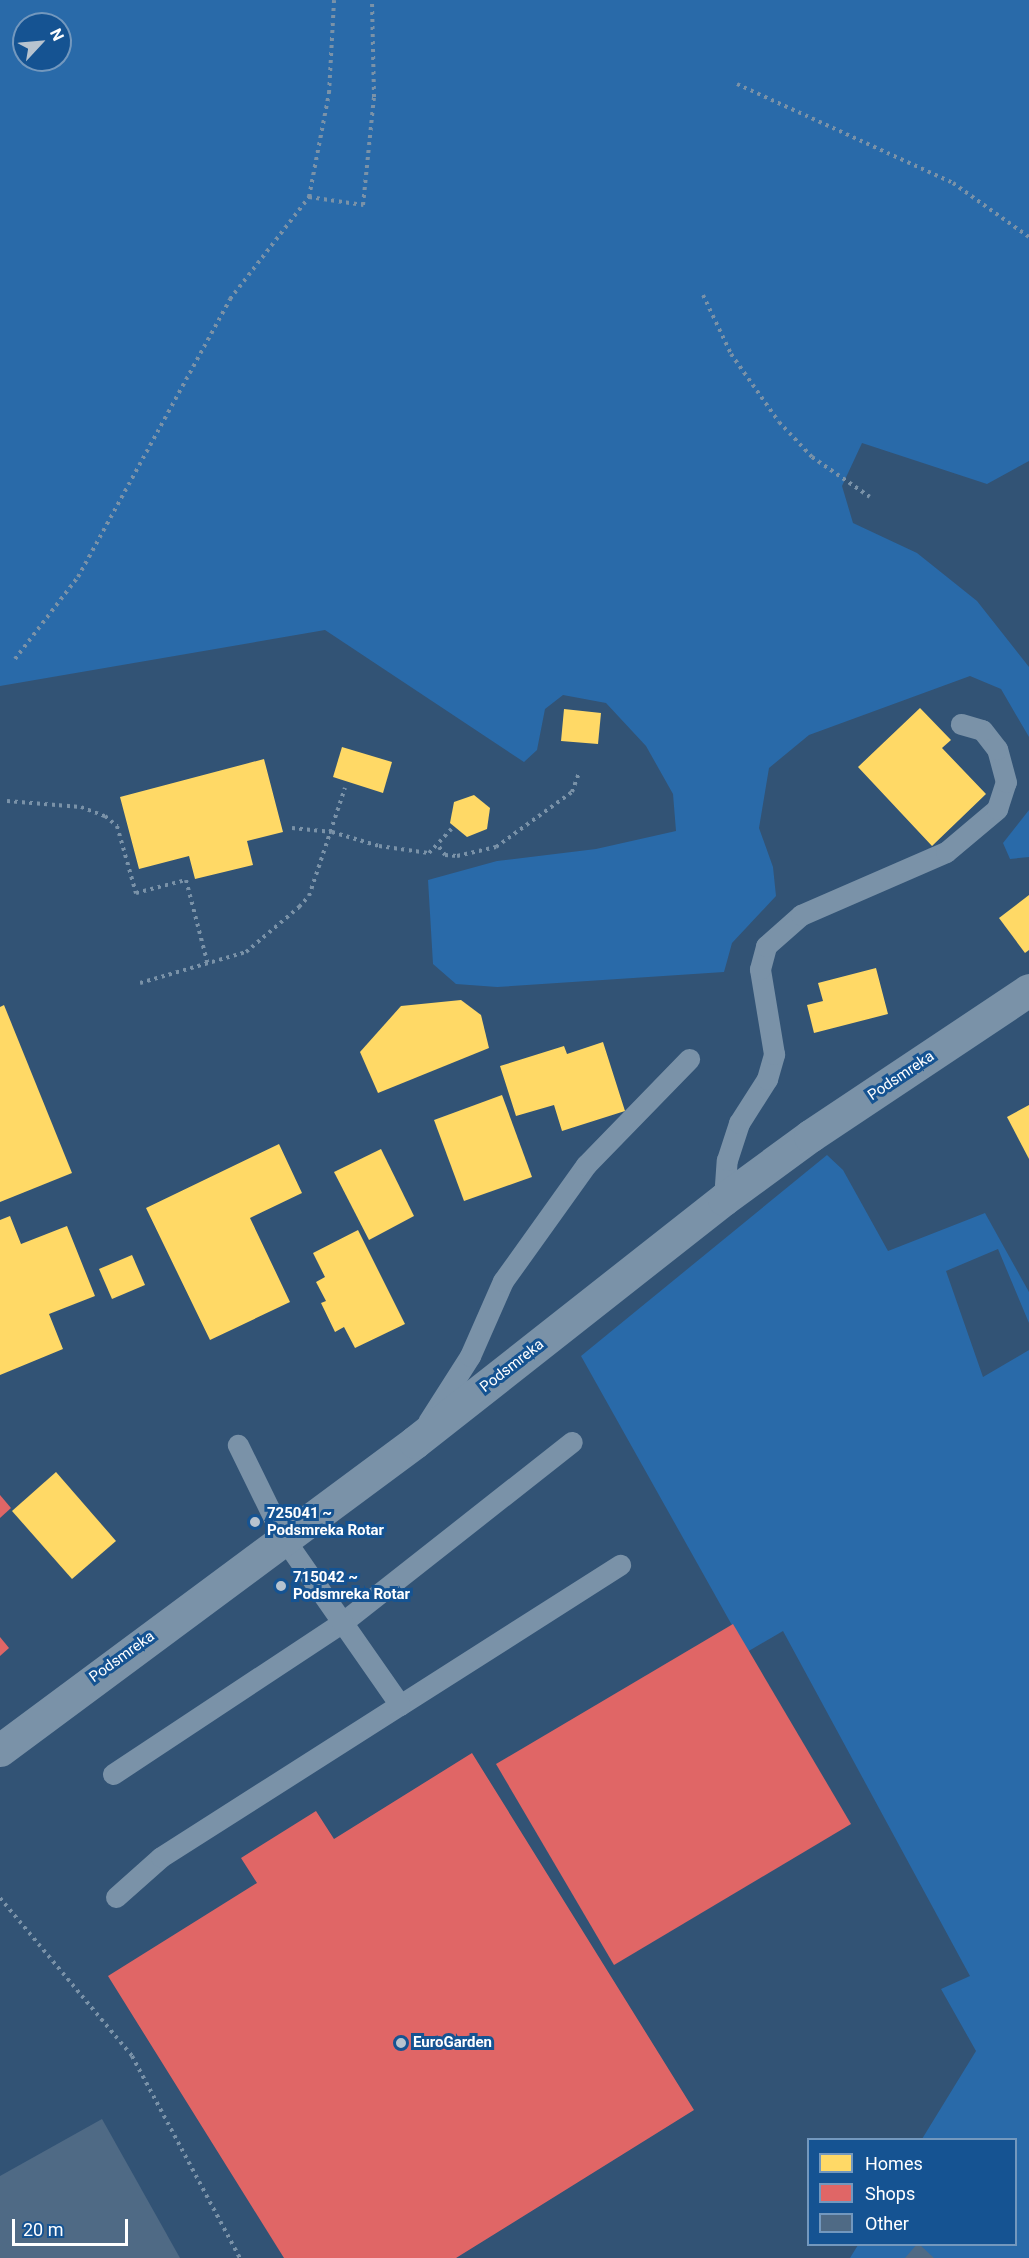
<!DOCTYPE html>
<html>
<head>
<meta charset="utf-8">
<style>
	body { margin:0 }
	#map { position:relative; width:1029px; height:2258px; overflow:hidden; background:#325375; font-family:Roboto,sans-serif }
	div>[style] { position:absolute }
	.green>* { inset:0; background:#296aa9 }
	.homes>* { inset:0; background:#ffd966 }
	.shops>* { inset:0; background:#e06666 }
	.building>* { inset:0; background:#4f6a85 }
	.path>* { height:4px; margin-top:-2px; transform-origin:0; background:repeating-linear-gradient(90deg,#7a92a8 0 3px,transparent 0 7.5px) }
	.service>* { height:21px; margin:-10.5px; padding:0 10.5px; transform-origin:10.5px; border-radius:10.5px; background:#7a92a8 }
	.tertiary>* { height:33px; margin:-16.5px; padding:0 16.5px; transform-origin:16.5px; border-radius:16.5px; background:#7a92a8 }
	.dots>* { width:16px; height:16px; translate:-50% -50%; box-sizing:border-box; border:3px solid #155392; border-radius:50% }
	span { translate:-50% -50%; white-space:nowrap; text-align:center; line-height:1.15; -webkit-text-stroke:6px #155392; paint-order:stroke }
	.street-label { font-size:15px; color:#fff }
	.poi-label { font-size:15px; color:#fff; font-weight:700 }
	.left { translate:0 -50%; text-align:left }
	.legend { position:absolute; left:807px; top:2138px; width:210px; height:108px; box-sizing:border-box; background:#155392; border:2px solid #7398be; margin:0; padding:8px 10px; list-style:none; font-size:18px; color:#fff }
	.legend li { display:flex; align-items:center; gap:12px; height:30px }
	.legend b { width:30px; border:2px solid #7398be }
	.north { position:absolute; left:12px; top:12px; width:60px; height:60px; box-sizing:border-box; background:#155392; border:2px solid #7398be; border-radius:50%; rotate:64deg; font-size:16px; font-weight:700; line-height:24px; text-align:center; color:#fff }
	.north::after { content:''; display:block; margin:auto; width:21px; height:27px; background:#b7c3cf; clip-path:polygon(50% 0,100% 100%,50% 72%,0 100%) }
	.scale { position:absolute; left:12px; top:2219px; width:116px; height:27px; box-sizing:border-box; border:3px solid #fff; border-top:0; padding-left:8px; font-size:18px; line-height:21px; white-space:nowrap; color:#fff; -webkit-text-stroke:4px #155392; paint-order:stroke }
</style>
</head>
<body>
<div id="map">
	<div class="green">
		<i style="clip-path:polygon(evenodd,0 0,1029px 0,1029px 461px,987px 484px,862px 443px,842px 486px,853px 523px,917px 553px,977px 601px,1029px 667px,1029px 737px,1001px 689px,970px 676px,809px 735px,769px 768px,759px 828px,773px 867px,776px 896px,732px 943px,724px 972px,497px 987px,456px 984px,433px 964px,428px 880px,497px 861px,596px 849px,676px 831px,673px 794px,646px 746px,606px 703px,563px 695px,545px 709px,537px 750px,524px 762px,325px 630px,0 686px,0 0,24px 24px,60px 24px,60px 60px,24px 60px,24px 24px)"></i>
		<i style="clip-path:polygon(1029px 810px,1029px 857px,1010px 859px,1003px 843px)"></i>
		<i style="clip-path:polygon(827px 1155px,843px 1170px,888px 1251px,985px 1213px,1029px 1292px,1029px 1323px,998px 1249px,946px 1271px,983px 1377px,1029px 1350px,1029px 2258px,850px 2258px,858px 2245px,1016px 2244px,1016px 2140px,922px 2139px,976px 2051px,941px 1989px,970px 1976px,783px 1631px,747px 1652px,581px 1356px)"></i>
	</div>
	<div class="homes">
		<i style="clip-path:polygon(920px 708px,951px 740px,942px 748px,986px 794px,932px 846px,858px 767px)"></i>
		<i style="clip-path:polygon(564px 709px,601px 713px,598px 744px,561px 741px)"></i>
		<i style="clip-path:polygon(342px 747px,392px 762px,383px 793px,333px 777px)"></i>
		<i style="clip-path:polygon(264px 759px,283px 832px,247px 841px,253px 865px,195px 879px,189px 856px,139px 869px,120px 797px)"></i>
		<i style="clip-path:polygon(474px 795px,490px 808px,487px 829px,467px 837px,450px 823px,454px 802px)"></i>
		<i style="clip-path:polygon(1029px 895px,1029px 950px,1025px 953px,999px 918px)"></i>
		<i style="clip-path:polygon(876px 968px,888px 1014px,814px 1033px,807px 1005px,823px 1001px,818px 983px)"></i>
		<i style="clip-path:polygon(461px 1000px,481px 1015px,489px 1048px,378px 1093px,360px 1052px,401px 1006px)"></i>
		<i style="clip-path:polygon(4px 1005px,72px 1173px,0 1202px,0 1007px)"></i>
		<i style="clip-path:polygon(603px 1042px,625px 1111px,562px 1131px,554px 1105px,516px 1116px,500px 1066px,564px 1046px,567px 1054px)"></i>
		<i style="clip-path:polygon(502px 1095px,532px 1177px,464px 1201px,434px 1120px)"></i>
		<i style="clip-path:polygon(1029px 1105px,1029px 1159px,1007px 1117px)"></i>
		<i style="clip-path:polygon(279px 1144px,302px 1193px,250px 1218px,290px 1302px,210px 1340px,146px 1208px)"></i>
		<i style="clip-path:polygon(381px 1149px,414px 1216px,369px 1240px,334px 1172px)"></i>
		<i style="clip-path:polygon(10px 1216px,21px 1244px,67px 1226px,95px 1296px,49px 1314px,63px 1349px,0 1375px,0 1220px)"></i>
		<i style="clip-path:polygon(358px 1230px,405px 1324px,355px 1348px,344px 1327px,335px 1332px,321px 1303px,326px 1301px,316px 1282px,325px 1277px,313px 1253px)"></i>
		<i style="clip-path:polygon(132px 1255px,145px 1285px,112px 1299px,99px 1269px)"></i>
		<i style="clip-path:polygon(56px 1472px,116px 1541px,72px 1579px,12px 1511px)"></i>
	</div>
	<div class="shops">
		<i style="clip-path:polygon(0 1495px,11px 1508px,0 1518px)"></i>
		<i style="clip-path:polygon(733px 1624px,851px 1824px,614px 1965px,496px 1764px)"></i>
		<i style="clip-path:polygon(0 1637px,9px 1648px,0 1656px)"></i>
		<i style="clip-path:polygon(472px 1753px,694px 2110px,456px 2258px,284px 2258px,108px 1976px,257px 1883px,241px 1858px,316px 1811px,334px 1839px)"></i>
	</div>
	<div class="building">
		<i style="clip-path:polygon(102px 2119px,180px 2258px,0 2258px,0 2176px)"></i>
		<i style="clip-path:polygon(917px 2244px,919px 2244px,934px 2258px,905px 2258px)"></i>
	</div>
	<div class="path">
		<i style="left:737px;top:84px;width:238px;rotate:24.6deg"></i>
		<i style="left:953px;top:183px;width:93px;rotate:35.4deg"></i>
		<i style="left:309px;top:197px;width:55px;rotate:8.4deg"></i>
		<i style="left:363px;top:205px;width:109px;rotate:-84.2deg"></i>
		<i style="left:374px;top:97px;width:97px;rotate:-91.2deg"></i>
		<i style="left:703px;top:295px;width:65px;rotate:64.6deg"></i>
		<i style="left:731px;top:354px;width:83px;rotate:54.8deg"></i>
		<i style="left:779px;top:422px;width:48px;rotate:46.7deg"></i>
		<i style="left:812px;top:457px;width:70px;rotate:34.6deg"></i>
		<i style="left:15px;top:659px;width:103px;rotate:-52.5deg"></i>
		<i style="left:78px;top:577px;width:317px;rotate:-61.3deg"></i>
		<i style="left:230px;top:299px;width:129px;rotate:-52.2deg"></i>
		<i style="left:309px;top:197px;width:106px;rotate:-79.1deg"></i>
		<i style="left:329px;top:93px;width:93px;rotate:-86.9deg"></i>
		<i style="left:7px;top:801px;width:74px;rotate:4.6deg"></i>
		<i style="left:81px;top:807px;width:26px;rotate:21deg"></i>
		<i style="left:105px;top:816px;width:16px;rotate:40deg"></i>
		<i style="left:117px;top:826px;width:70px;rotate:74.2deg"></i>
		<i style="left:136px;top:893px;width:52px;rotate:-14.6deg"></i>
		<i style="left:186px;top:880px;width:88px;rotate:75.5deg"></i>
		<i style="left:292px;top:828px;width:40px;rotate:5.7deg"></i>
		<i style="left:332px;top:832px;width:49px;rotate:16.6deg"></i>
		<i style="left:379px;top:846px;width:50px;rotate:8deg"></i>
		<i style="left:429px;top:853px;width:33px;rotate:-47deg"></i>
		<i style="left:439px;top:847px;width:10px;rotate:53deg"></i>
		<i style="left:445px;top:855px;width:12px;rotate:5deg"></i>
		<i style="left:457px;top:856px;width:40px;rotate:-13deg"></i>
		<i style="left:496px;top:847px;width:94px;rotate:-35.9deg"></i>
		<i style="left:572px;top:792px;width:20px;rotate:-70deg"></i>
		<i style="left:140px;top:983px;width:110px;rotate:-16.3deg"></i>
		<i style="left:246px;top:952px;width:70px;rotate:-40.3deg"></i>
		<i style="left:299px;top:907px;width:15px;rotate:-48deg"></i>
		<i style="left:309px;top:896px;width:114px;rotate:-71.6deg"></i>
		<i style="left:0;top:1898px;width:206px;rotate:50.1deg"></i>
		<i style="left:132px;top:2056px;width:229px;rotate:61.9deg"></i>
	</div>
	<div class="service">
		<i style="left:724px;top:1199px;width:39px;rotate:-86deg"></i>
		<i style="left:727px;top:1160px;width:39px;rotate:-72deg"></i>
		<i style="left:739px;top:1123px;width:52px;rotate:-57.5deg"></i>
		<i style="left:767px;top:1079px;width:26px;rotate:-74deg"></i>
		<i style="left:774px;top:1054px;width:86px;rotate:-99.4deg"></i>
		<i style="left:760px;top:969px;width:24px;rotate:-75deg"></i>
		<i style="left:766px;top:946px;width:47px;rotate:-41.5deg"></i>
		<i style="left:801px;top:915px;width:158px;rotate:-23.5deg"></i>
		<i style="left:946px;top:852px;width:67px;rotate:-40.1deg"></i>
		<i style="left:997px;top:809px;width:28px;rotate:-72deg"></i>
		<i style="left:1006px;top:782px;width:34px;rotate:-105deg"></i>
		<i style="left:997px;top:749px;width:24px;rotate:-128deg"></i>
		<i style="left:982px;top:730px;width:22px;rotate:-164deg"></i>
		<i style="left:428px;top:1422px;width:78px;rotate:-57.5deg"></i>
		<i style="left:470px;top:1356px;width:82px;rotate:-66.3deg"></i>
		<i style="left:503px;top:1281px;width:143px;rotate:-54.4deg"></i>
		<i style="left:586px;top:1165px;width:148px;rotate:-45.8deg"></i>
		<i style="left:400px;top:1705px;width:261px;rotate:-32.5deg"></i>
		<i style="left:113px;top:1774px;width:276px;rotate:-33.5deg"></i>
		<i style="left:343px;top:1622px;width:291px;rotate:-38.2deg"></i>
		<i style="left:116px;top:1897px;width:60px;rotate:-41.6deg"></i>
		<i style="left:161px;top:1857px;width:283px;rotate:-32.5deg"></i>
		<i style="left:400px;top:1705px;width:203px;rotate:-124.9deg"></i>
		<i style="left:284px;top:1539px;width:105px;rotate:-116.1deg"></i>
	</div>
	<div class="tertiary">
		<i style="left:0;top:1750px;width:517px;rotate:-36.58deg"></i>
		<i style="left:415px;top:1442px;width:393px;rotate:-38.2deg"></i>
		<i style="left:724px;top:1199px;width:107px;rotate:-36.2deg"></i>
		<i style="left:810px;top:1136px;width:263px;rotate:-33.7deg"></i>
	</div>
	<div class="dots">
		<i style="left:255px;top:1522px;background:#b7c3cf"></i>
		<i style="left:281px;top:1586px;background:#b7c3cf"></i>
		<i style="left:401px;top:2043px;background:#b7c3cf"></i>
	</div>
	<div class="street-label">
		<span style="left:901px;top:1076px;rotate:-34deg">Podsmreka</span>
		<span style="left:512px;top:1366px;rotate:-38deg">Podsmreka</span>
		<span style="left:122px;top:1657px;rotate:-36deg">Podsmreka</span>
	</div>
	<div class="poi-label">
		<span class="left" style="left:267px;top:1522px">725041 ~<br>Podsmreka Rotar</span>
		<span class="left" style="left:293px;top:1586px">715042 ~<br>Podsmreka Rotar</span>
		<span class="left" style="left:413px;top:2043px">EuroGarden</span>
	</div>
	<ul class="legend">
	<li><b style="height:16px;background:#ffd966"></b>Homes</li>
	<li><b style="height:16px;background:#e06666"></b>Shops</li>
	<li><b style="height:16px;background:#4f6a85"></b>Other</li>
	</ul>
	<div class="north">N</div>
	<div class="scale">20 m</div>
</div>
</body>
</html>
